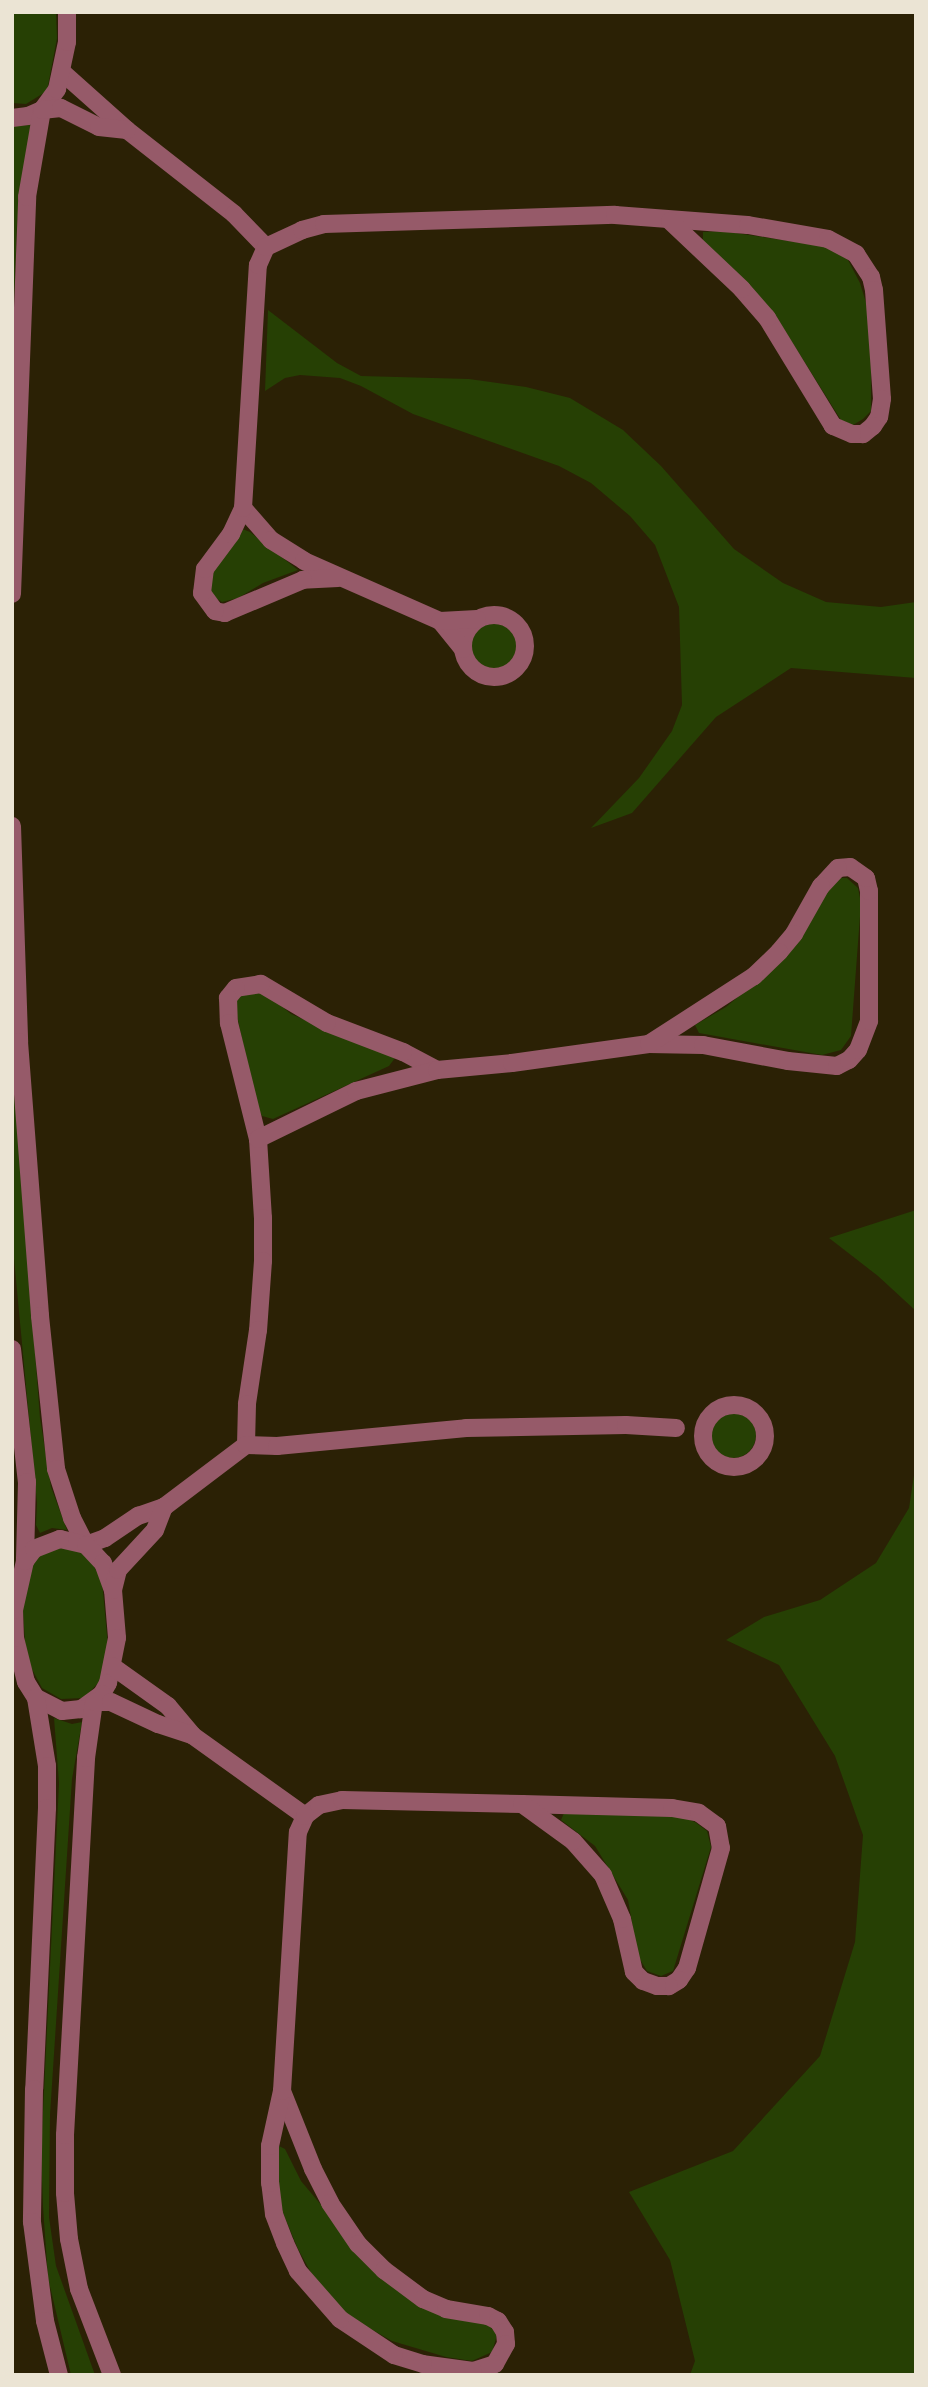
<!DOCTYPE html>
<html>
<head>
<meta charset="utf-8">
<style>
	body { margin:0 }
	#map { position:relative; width:928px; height:2387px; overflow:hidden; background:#2b2105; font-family:"Asap Condensed",sans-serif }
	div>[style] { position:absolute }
	.green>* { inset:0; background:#264004 }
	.round { border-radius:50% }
	.minor>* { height:18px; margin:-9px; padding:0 9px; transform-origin:9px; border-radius:9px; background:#965a69 }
	.minor>.ring { margin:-9px; padding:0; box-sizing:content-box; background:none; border:18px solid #965a69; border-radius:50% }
	span { translate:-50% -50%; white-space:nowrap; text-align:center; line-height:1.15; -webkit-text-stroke:6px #0f0b02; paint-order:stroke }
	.frame { position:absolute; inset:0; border:14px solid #ebe4d4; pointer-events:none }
</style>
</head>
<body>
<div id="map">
	<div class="green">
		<i style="clip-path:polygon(12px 12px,56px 12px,57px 38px,47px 91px,26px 104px,12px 103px)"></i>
		<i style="clip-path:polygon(31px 125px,17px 224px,12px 356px,12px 126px)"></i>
		<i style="clip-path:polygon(722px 231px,829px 247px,848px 260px,860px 283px,871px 319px,871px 411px,863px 419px,853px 425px,841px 420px,775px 315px,703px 243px,703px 232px)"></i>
		<i style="clip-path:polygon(268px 310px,337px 363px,361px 376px,469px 379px,526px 387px,570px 398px,623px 430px,661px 466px,734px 549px,783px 583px,826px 602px,881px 607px,916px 602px,916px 678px,791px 668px,716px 717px,632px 813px,591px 828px,639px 778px,672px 731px,682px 705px,679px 607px,655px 545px,630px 516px,591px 483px,559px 466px,413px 414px,361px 386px,340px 378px,300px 375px,285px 378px,265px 391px)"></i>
		<i style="clip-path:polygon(240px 528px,250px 532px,298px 570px,263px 583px,238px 598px,222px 602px,211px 595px,211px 571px)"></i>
		<i class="round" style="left:471px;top:623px;width:46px;height:46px"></i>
		<i style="clip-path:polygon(836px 878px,847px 878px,858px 888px,861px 903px,851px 1036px,841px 1050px,822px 1055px,699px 1033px,695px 1025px,726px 1007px,757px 981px)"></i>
		<i style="clip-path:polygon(252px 989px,268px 995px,291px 1014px,395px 1058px,389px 1066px,273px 1119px,262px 1116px,256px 1104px,236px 1011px,237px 999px,243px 991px)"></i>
		<i style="clip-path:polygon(12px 1052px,40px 1418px,51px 1487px,67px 1530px,52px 1528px,40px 1533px,36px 1525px,37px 1503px,12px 1237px)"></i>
		<i style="clip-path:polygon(916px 1210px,916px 1311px,878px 1276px,829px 1238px)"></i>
		<i class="round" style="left:710px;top:1412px;width:46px;height:46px"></i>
		<i style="clip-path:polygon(916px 1462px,916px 2375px,690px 2375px,695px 2361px,670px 2260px,629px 2192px,733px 2151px,820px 2056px,855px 1942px,863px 1835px,835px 1756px,779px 1665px,726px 1640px,764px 1617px,820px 1600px,876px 1563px,909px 1508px)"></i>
		<i style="clip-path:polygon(50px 1546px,78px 1548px,91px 1561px,102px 1581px,109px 1658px,99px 1682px,84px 1698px,61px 1699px,42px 1688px,26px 1658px,22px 1595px,35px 1556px)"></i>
		<i style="clip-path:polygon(54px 1718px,72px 1724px,82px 1722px,72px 1779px,50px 2115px,49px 2217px,56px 2266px,95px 2375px,71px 2375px,48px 2278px,43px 2207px,41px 2153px,59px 1783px)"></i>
		<i style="clip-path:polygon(564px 1813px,673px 1814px,695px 1822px,707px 1831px,711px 1847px,673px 1971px,661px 1976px,647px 1971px,638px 1956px,628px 1900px,595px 1846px,561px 1820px)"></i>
		<i style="clip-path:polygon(277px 2145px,285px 2149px,301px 2181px,333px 2219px,426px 2307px,465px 2321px,488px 2323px,497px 2335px,492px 2352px,472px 2361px,446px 2357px,392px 2341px,348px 2316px,314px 2278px,298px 2249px,283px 2213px,276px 2178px)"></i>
	</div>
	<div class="minor">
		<i style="left:62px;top:72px;width:87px;rotate:41.7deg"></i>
		<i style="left:127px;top:130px;width:136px;rotate:38.1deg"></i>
		<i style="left:234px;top:214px;width:46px;rotate:45.9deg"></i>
		<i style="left:12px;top:118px;width:16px;rotate:-7deg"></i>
		<i style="left:28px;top:116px;width:15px;rotate:-23deg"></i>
		<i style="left:42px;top:110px;width:26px;rotate:-54deg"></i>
		<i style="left:57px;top:89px;width:48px;rotate:-78deg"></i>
		<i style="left:67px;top:42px;width:30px;rotate:-90deg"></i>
		<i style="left:243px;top:508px;width:43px;rotate:48.8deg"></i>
		<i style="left:271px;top:540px;width:39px;rotate:32deg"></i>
		<i style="left:304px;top:561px;width:149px;rotate:23.8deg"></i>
		<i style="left:338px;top:578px;width:35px;rotate:177deg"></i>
		<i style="left:303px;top:580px;width:85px;rotate:157.1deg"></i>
		<i style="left:225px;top:613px;width:10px;rotate:-169deg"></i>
		<i style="left:215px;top:611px;width:22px;rotate:-126deg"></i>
		<i style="left:202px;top:593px;width:24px;rotate:-83deg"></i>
		<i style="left:205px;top:569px;width:44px;rotate:-53.4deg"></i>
		<i style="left:231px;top:534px;width:29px;rotate:-65deg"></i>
		<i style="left:243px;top:508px;width:243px;rotate:-86.5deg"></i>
		<i style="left:258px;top:265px;width:20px;rotate:-66deg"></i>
		<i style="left:266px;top:247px;width:40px;rotate:-25deg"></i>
		<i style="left:302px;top:230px;width:23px;rotate:-15deg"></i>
		<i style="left:324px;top:224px;width:291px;rotate:-1.8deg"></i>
		<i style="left:615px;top:215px;width:133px;rotate:4.3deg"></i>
		<i style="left:748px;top:225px;width:81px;rotate:9.9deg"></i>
		<i style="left:828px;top:239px;width:32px;rotate:28deg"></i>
		<i style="left:856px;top:254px;width:27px;rotate:57deg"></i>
		<i style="left:871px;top:277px;width:13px;rotate:77deg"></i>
		<i style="left:874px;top:290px;width:109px;rotate:85.8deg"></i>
		<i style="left:882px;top:399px;width:18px;rotate:99deg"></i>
		<i style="left:879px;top:417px;width:11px;rotate:124deg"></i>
		<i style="left:873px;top:426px;width:13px;rotate:141deg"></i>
		<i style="left:863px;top:434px;width:11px;rotate:180deg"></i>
		<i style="left:852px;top:434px;width:21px;rotate:-157deg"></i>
		<i style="left:833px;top:426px;width:127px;rotate:-121.4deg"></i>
		<i style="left:767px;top:318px;width:38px;rotate:-131deg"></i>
		<i style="left:742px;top:289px;width:99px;rotate:-136.6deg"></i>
		<i style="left:12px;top:594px;width:397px;rotate:-87.8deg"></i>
		<i style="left:27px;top:197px;width:88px;rotate:-80.2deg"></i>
		<i style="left:42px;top:110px;width:19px;rotate:-6deg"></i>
		<i style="left:61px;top:108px;width:42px;rotate:26.6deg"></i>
		<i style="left:99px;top:127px;width:28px;rotate:6deg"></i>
		<i class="ring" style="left:463px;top:615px;width:44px;height:44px"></i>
		<i style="left:463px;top:649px;width:36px;rotate:-129deg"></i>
		<i style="left:440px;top:621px;width:37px;rotate:-3deg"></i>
		<i style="left:12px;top:826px;width:216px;rotate:88.1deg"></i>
		<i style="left:19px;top:1042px;width:275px;rotate:85.6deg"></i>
		<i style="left:40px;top:1316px;width:154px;rotate:84deg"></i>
		<i style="left:56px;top:1469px;width:52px;rotate:71.9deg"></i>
		<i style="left:72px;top:1518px;width:30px;rotate:63deg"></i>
		<i style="left:86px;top:1545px;width:20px;rotate:-20deg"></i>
		<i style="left:105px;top:1538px;width:40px;rotate:-34deg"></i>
		<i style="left:138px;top:1516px;width:28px;rotate:-19deg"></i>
		<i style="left:164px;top:1507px;width:103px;rotate:-37.1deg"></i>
		<i style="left:437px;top:1070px;width:38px;rotate:-152deg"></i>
		<i style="left:403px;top:1052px;width:81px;rotate:-159.1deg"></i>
		<i style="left:327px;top:1023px;width:77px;rotate:-149.4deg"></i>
		<i style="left:261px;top:984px;width:25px;rotate:171deg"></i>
		<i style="left:236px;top:988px;width:13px;rotate:129deg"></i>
		<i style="left:228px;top:998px;width:25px;rotate:88deg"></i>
		<i style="left:229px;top:1023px;width:120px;rotate:76deg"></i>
		<i style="left:258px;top:1139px;width:79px;rotate:86.4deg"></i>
		<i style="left:263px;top:1218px;width:43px;rotate:90deg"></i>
		<i style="left:263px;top:1261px;width:69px;rotate:94.1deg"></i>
		<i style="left:258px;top:1330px;width:75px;rotate:98.5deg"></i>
		<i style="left:247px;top:1404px;width:41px;rotate:91.4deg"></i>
		<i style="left:246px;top:1445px;width:31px;rotate:2deg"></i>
		<i style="left:277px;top:1446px;width:190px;rotate:-5.4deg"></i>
		<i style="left:466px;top:1428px;width:160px;rotate:-1.1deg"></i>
		<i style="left:626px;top:1425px;width:50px;rotate:3.4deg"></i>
		<i style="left:258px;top:1139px;width:109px;rotate:-26.1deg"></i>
		<i style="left:356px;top:1091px;width:84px;rotate:-14.5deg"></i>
		<i style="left:437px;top:1070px;width:75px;rotate:-5.3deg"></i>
		<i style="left:512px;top:1063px;width:138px;rotate:-7.9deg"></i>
		<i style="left:649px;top:1044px;width:54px;rotate:1.1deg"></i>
		<i style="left:703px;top:1045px;width:86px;rotate:10.7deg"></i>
		<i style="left:788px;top:1061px;width:49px;rotate:5.8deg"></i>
		<i style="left:837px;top:1066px;width:13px;rotate:-27deg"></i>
		<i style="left:849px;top:1060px;width:13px;rotate:-48deg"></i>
		<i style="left:858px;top:1050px;width:31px;rotate:-69deg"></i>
		<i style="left:869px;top:1021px;width:130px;rotate:-90deg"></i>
		<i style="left:869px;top:891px;width:13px;rotate:-103deg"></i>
		<i style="left:866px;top:878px;width:19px;rotate:-145deg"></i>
		<i style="left:850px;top:867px;width:12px;rotate:175deg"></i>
		<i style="left:838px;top:868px;width:25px;rotate:133deg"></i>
		<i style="left:821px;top:886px;width:55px;rotate:119.4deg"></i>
		<i style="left:794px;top:934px;width:23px;rotate:130deg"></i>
		<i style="left:779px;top:952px;width:35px;rotate:136deg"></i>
		<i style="left:754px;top:976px;width:125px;rotate:147.1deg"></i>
		<i style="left:12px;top:1349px;width:134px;rotate:83.6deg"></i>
		<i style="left:27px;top:1482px;width:79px;rotate:91.5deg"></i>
		<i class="ring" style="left:703px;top:1405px;width:44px;height:44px"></i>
		<i style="left:60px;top:1539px;width:27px;rotate:13deg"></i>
		<i style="left:86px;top:1545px;width:25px;rotate:47deg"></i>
		<i style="left:103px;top:1563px;width:29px;rotate:70deg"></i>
		<i style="left:113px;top:1590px;width:48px;rotate:85.2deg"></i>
		<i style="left:117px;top:1638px;width:46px;rotate:101.3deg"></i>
		<i style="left:108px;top:1683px;width:13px;rotate:119deg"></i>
		<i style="left:102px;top:1694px;width:26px;rotate:144deg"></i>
		<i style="left:81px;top:1709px;width:19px;rotate:174deg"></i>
		<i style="left:62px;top:1711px;width:29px;rotate:-153deg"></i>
		<i style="left:36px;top:1698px;width:19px;rotate:-122deg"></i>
		<i style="left:26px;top:1682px;width:45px;rotate:-104deg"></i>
		<i style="left:15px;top:1638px;width:28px;rotate:-92deg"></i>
		<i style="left:14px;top:1610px;width:50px;rotate:-77.3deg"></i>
		<i style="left:25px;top:1561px;width:15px;rotate:-53deg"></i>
		<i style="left:34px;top:1549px;width:28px;rotate:-21deg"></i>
		<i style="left:113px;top:1590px;width:21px;rotate:-76deg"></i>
		<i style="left:118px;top:1570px;width:54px;rotate:-47.2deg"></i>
		<i style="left:155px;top:1530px;width:25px;rotate:-69deg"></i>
		<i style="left:112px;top:1666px;width:69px;rotate:35.5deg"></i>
		<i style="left:168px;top:1706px;width:38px;rotate:50deg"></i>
		<i style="left:192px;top:1735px;width:139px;rotate:35.6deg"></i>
		<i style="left:36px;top:1698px;width:69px;rotate:80.8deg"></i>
		<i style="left:47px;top:1766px;width:42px;rotate:90deg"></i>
		<i style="left:47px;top:1808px;width:281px;rotate:92.6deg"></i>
		<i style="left:34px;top:2089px;width:133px;rotate:90.9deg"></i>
		<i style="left:32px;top:2222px;width:100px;rotate:82.5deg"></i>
		<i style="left:45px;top:2321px;width:56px;rotate:75.5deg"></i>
		<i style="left:282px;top:2091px;width:84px;rotate:68.3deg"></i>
		<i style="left:313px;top:2169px;width:38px;rotate:63deg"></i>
		<i style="left:330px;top:2203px;width:50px;rotate:55.7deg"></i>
		<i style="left:358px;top:2244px;width:37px;rotate:45deg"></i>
		<i style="left:384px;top:2270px;width:49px;rotate:36.6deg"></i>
		<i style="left:423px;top:2299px;width:25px;rotate:23deg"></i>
		<i style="left:446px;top:2309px;width:43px;rotate:9.5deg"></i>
		<i style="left:488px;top:2316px;width:11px;rotate:27deg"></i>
		<i style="left:498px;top:2321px;width:13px;rotate:58deg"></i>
		<i style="left:505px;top:2332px;width:12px;rotate:85deg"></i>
		<i style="left:506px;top:2344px;width:23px;rotate:119deg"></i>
		<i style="left:495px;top:2364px;width:23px;rotate:162deg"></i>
		<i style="left:473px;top:2371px;width:50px;rotate:-172deg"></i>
		<i style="left:423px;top:2364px;width:30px;rotate:-163deg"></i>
		<i style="left:394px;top:2355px;width:65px;rotate:-146.3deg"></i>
		<i style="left:340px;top:2319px;width:64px;rotate:-131.2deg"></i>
		<i style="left:298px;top:2271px;width:31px;rotate:-115deg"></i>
		<i style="left:285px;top:2243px;width:31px;rotate:-111deg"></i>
		<i style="left:274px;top:2214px;width:31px;rotate:-97deg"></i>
		<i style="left:270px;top:2183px;width:37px;rotate:-90deg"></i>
		<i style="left:270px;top:2146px;width:56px;rotate:-77.7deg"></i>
		<i style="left:282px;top:2091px;width:259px;rotate:-86.5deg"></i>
		<i style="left:298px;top:1832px;width:17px;rotate:-66deg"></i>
		<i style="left:305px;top:1816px;width:18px;rotate:-38deg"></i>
		<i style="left:319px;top:1805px;width:24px;rotate:-12deg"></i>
		<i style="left:342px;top:1800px;width:180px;rotate:1.3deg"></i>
		<i style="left:522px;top:1804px;width:150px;rotate:1.5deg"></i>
		<i style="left:672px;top:1808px;width:27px;rotate:10deg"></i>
		<i style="left:699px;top:1813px;width:22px;rotate:36deg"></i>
		<i style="left:717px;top:1826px;width:22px;rotate:80deg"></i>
		<i style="left:721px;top:1848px;width:125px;rotate:105.8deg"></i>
		<i style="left:687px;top:1968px;width:14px;rotate:124deg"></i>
		<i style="left:679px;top:1980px;width:12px;rotate:149deg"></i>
		<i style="left:669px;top:1986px;width:12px;rotate:180deg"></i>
		<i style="left:657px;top:1986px;width:15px;rotate:-160deg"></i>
		<i style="left:643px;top:1981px;width:13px;rotate:-135deg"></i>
		<i style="left:634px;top:1972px;width:54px;rotate:-102.8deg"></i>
		<i style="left:622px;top:1919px;width:48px;rotate:-113.4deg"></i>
		<i style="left:603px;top:1875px;width:45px;rotate:-131.4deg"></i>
		<i style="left:573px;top:1841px;width:63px;rotate:-144deg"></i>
		<i style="left:112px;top:2375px;width:92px;rotate:-111deg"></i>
		<i style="left:79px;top:2289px;width:51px;rotate:-101.3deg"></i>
		<i style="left:69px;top:2239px;width:46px;rotate:-95deg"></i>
		<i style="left:65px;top:2193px;width:58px;rotate:-90deg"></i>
		<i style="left:65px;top:2135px;width:378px;rotate:-86.8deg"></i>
		<i style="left:86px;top:1758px;width:57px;rotate:-81.9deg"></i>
		<i style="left:94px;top:1702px;width:17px"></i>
		<i style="left:111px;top:1702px;width:52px;rotate:25.1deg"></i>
		<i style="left:158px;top:1724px;width:36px;rotate:18deg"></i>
	</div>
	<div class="frame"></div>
</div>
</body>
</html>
